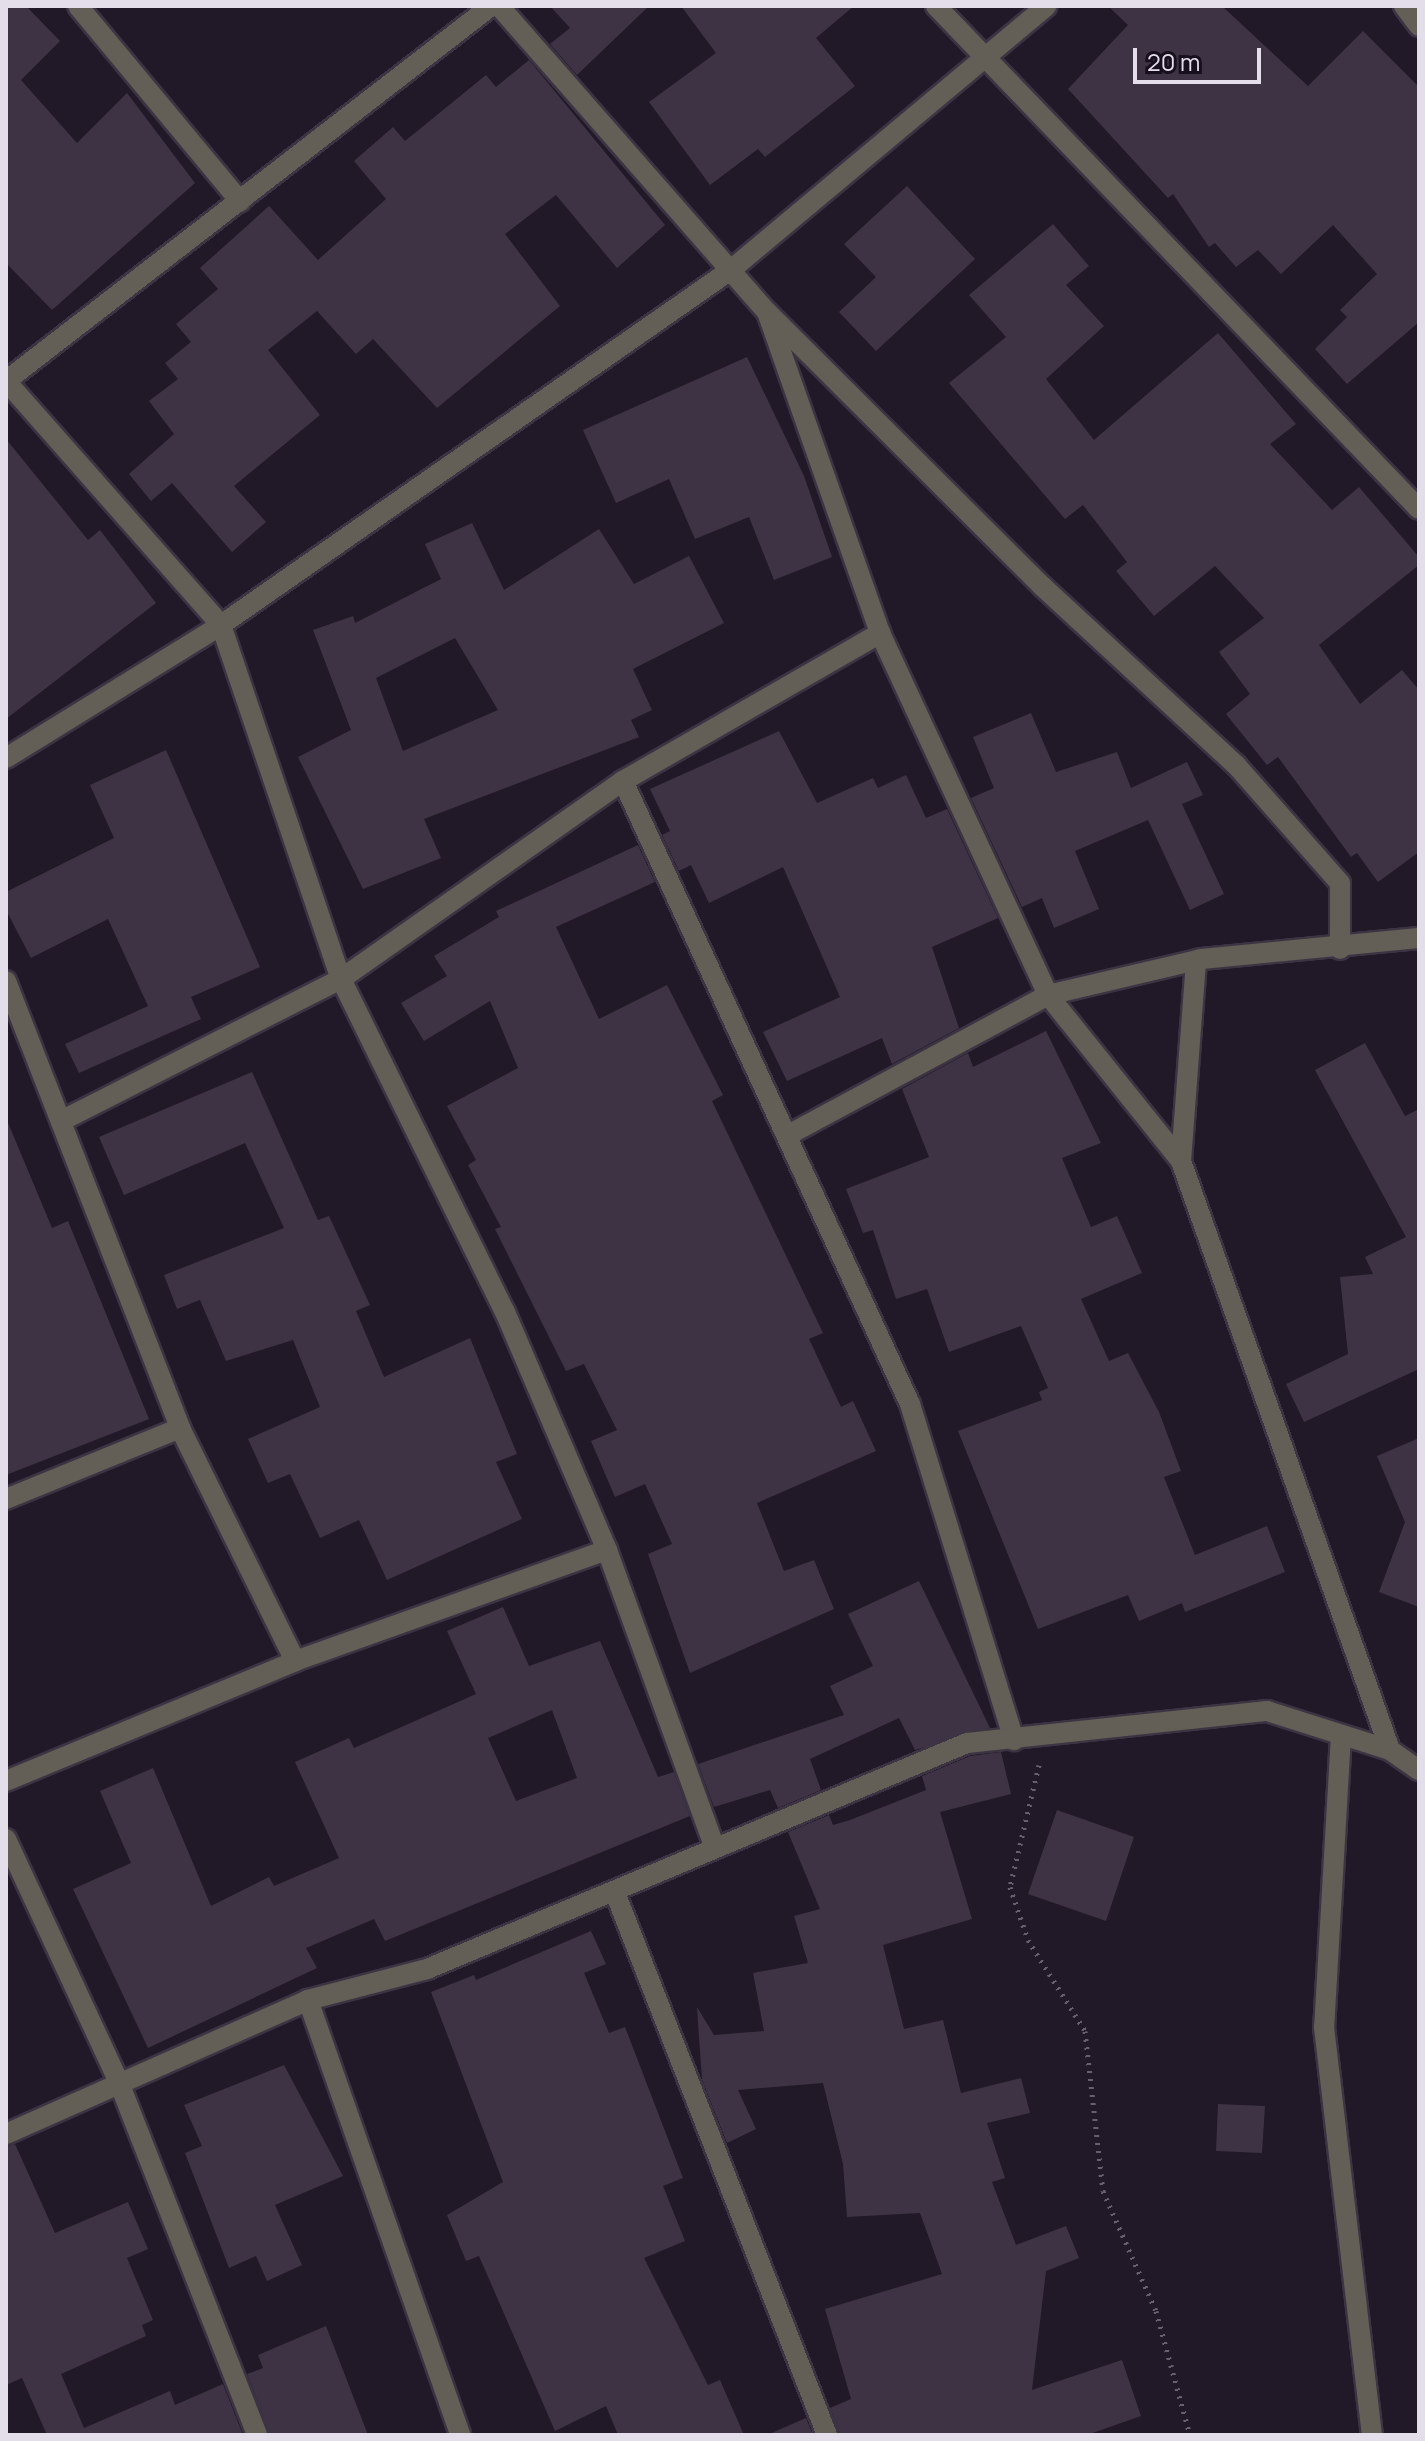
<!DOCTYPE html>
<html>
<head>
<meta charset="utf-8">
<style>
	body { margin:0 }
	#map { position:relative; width:1425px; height:2441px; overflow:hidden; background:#211828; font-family:Manrope,sans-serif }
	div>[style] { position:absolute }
	.building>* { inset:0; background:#3d3345 }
	.path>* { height:5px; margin-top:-2.5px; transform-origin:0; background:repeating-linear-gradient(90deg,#68606f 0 2px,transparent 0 8px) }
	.roads { filter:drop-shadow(2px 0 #3c3443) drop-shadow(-2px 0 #3c3443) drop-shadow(0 2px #3c3443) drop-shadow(0 -2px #3c3443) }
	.minor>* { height:20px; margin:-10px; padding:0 10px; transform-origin:10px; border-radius:10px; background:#635f56 }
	span { translate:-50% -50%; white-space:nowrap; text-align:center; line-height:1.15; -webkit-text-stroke:8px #170f1e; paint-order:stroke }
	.frame { position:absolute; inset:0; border:8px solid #e4deea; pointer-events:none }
	.scale { position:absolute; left:1133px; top:48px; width:128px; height:36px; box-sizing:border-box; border:4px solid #e4deea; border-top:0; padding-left:10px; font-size:24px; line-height:28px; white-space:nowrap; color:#e4deea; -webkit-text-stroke:6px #170f1e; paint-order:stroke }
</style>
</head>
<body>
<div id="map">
	<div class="building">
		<i style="clip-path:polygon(6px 6px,26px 6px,60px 41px,21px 80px,77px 143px,127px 93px,195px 183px,52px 310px,6px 263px)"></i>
		<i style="clip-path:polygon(550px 6px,649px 6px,577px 75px,550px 44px,570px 28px)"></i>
		<i style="clip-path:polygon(681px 6px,854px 6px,816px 38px,855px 86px,765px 157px,758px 149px,710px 185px,649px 102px,716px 53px)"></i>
		<i style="clip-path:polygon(1108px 6px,1222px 6px,1308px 86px,1363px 31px,1419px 87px,1419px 322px,1347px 384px,1315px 349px,1347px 317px,1340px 310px,1377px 274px,1333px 225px,1281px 274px,1258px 250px,1236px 267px,1215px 243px,1209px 247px,1173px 194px,1168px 198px,1068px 89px,1128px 25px)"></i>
		<i style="clip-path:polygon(529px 60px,665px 225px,617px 268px,556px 195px,505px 234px,560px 306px,437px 408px,373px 339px,356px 354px,317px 311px,268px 350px,320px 415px,234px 486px,266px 522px,232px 552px,172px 483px,151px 501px,129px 474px,174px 434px,149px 401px,178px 379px,165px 363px,191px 342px,176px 324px,218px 289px,200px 268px,269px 206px,318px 260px,386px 199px,354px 161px,393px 127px,405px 141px,486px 75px,496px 87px)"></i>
		<i style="clip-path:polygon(907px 186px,975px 259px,876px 351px,839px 312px,876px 277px,844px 244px)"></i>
		<i style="clip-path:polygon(1053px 224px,1089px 266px,1066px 285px,1104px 326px,1046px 379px,1094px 440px,1218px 333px,1296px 424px,1270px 444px,1332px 510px,1359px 487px,1419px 557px,1419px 565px,1319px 645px,1360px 704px,1402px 670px,1419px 690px,1419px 852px,1378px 882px,1357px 853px,1351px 857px,1278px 757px,1267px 765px,1226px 714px,1250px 694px,1219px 652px,1264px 618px,1215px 566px,1154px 616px,1116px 571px,1127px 562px,1083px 505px,1065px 519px,949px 383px,1006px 337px,969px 295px)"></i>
		<i style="clip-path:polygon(747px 357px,804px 476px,832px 557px,774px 580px,749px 517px,695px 539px,669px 479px,616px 503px,583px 430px)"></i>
		<i style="clip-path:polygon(6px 439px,88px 540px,100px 530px,156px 603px,6px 719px)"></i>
		<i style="clip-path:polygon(evenodd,472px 523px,504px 590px,599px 529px,634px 584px,689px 556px,724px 623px,633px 669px,652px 710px,631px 720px,639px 737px,424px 819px,441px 858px,363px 889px,298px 757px,351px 730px,313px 630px,353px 616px,355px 623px,441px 579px,425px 544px,472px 523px,455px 638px,498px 710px,403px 751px,376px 678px,455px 638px)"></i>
		<i style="clip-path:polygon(1031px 713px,1056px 772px,1117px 752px,1131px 788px,1187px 762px,1203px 795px,1182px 804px,1224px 894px,1190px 910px,1148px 820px,1075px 851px,1099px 909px,1054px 928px,1042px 898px,1022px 907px,971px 798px,994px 788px,973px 737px)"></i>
		<i style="clip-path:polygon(779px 731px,817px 803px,873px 778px,878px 788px,906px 775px,926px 818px,947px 809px,998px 918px,932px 947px,959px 1028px,892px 1064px,882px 1038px,787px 1081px,763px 1032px,840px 997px,783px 867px,709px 903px,691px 865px,679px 871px,662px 835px,670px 831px,650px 789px)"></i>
		<i style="clip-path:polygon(166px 750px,260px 967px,191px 997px,201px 1019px,79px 1073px,65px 1044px,148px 1006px,108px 919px,31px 958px,6px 910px,6px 892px,114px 838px,90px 785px)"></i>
		<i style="clip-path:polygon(638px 845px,655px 882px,556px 927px,599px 1019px,667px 985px,723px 1095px,712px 1101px,823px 1333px,809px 1339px,841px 1407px,853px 1401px,876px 1451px,757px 1503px,784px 1571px,814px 1560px,834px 1609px,690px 1673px,648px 1554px,672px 1544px,645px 1484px,615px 1497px,591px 1441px,617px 1430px,584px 1364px,566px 1371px,495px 1229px,501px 1227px,468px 1165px,476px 1160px,447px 1106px,518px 1068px,490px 1001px,424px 1041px,401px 1003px,447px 976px,434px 956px,499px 917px,496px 911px)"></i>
		<i style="clip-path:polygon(1046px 1031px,1101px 1143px,1062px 1158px,1091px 1227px,1117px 1216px,1142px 1273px,1081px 1299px,1109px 1361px,1128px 1353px,1159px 1412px,1181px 1471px,1164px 1477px,1195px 1555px,1267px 1526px,1285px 1572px,1185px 1612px,1182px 1603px,1139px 1621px,1128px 1595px,1038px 1629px,958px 1431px,1042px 1400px,1039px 1392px,1048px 1388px,1021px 1326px,949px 1352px,927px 1289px,896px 1299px,873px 1230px,863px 1233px,846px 1189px,929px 1157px,902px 1089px,968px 1053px,973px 1067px)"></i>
		<i style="clip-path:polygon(1365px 1043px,1405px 1116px,1419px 1109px,1419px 1369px,1304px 1422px,1286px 1384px,1348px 1354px,1340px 1277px,1373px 1274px,1365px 1257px,1406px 1237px,1315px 1070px)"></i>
		<i style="clip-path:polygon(252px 1072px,318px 1220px,329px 1216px,370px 1305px,356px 1311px,384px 1377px,470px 1338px,517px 1454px,496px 1462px,522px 1519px,387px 1580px,359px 1520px,320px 1538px,290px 1474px,268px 1483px,248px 1439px,320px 1407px,293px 1340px,226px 1361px,200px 1300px,177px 1309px,164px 1275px,284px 1228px,245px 1143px,124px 1195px,99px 1137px)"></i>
		<i style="clip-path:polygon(6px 1118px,52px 1228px,68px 1221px,149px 1419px,6px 1475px)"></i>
		<i style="clip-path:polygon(1419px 1438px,1419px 1607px,1379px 1592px,1405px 1522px,1377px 1456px)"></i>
		<i style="clip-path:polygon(919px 1581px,990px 1728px,915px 1750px,899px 1718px,810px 1759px,821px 1790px,778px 1808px,770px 1790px,714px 1807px,698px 1764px,844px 1715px,830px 1686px,873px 1666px,848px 1614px)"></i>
		<i style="clip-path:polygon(evenodd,503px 1607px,529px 1666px,600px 1641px,658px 1777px,674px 1772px,690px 1816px,385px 1941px,374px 1919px,306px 1948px,317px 1968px,148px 2048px,73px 1889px,131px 1863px,100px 1791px,153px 1768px,211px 1906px,269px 1877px,274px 1886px,339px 1858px,295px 1762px,349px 1738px,354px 1748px,476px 1694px,447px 1631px,503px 1607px,552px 1710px,577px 1778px,516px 1801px,488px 1738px,552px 1710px)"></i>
		<i style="clip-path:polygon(1001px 1752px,1011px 1794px,940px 1812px,972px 1919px,883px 1945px,904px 2029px,943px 2020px,961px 2093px,1021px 2078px,1030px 2113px,987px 2123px,1005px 2178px,992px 2182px,1016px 2245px,1066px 2226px,1079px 2258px,1046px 2271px,1032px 2390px,1122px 2360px,1141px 2416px,1087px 2435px,840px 2435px,830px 2408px,851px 2399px,825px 2309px,942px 2274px,920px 2213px,847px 2217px,843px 2164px,823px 2083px,738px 2090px,756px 2129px,727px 2143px,702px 2080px,697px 2007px,714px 2035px,764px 2031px,753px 1973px,808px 1963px,794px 1916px,820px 1909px,788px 1832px,829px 1815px,833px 1825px,850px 1820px,926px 1790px,922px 1776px,970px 1756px)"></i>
		<i style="clip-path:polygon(1057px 1810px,1134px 1837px,1106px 1921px,1028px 1894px)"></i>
		<i style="clip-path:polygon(591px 1931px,606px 1964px,584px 1973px,609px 2033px,625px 2027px,683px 2178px,663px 2186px,685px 2241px,644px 2258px,708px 2385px,720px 2380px,744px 2435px,618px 2435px,606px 2406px,555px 2431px,479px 2256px,466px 2261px,447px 2215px,503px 2182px,431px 1992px,474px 1975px,476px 1980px)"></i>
		<i style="clip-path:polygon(284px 2065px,343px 2176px,275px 2205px,302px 2265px,267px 2281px,256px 2256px,229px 2268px,185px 2153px,202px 2146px,184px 2105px)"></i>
		<i style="clip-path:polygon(1218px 2104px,1265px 2106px,1262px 2153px,1216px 2151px)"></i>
		<i style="clip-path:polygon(15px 2144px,55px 2233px,128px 2202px,148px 2249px,127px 2258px,153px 2320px,142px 2325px,146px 2336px,61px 2374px,84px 2428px,170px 2391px,175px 2405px,223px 2384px,243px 2435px,47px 2435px,22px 2378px,6px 2385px,6px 2147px)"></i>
		<i style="clip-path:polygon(326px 2326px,368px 2435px,270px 2435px,247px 2374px,263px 2368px,258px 2355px)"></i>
		<i style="clip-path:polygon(806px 2418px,813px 2435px,767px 2435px)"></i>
	</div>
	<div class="path">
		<i style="left:1039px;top:1765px;width:125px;rotate:103.4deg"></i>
		<i style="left:1010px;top:1887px;width:56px;rotate:71.2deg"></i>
		<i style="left:1028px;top:1940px;width:107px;rotate:57.9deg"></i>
		<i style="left:1085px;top:2031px;width:161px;rotate:83.6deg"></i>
		<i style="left:1103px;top:2191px;width:131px;rotate:66.2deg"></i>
		<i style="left:1156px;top:2311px;width:129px;rotate:74.7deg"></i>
	</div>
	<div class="roads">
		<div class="minor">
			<i style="left:78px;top:6px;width:254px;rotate:50.3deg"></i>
			<i style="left:499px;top:6px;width:407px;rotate:48.8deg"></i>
			<i style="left:767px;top:312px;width:390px;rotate:44.9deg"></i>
			<i style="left:1043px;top:587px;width:263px;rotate:42.7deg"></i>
			<i style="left:1236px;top:765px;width:157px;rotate:48.6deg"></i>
			<i style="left:1340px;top:883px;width:66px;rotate:90deg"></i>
			<i style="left:936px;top:6px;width:697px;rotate:46.16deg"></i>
			<i style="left:1404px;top:6px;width:25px;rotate:53deg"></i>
			<i style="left:767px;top:312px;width:340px;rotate:70.6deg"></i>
			<i style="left:880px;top:633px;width:399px;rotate:65.1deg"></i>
			<i style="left:1048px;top:995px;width:213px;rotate:51.3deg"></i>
			<i style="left:1181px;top:1161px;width:625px;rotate:70.46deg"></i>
			<i style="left:6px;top:381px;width:325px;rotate:48.6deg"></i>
			<i style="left:221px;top:625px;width:374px;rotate:71.3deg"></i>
			<i style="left:341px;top:979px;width:371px;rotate:63.8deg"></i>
			<i style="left:505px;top:1312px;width:259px;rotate:66.8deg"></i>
			<i style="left:607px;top:1550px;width:317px;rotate:70.1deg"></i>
			<i style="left:6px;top:381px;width:613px;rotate:-37.71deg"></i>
			<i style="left:6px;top:758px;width:253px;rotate:-31.7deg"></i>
			<i style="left:221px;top:625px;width:623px;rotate:-34.86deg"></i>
			<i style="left:732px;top:269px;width:410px;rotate:-39.9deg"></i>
			<i style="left:623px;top:781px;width:686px;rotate:65.27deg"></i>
			<i style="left:910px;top:1404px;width:352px;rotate:72.8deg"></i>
			<i style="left:6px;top:981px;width:480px;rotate:68.7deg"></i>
			<i style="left:180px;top:1428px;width:260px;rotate:63.7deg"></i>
			<i style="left:61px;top:1121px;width:314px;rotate:-26.9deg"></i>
			<i style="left:341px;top:979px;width:345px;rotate:-35.1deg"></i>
			<i style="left:623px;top:781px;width:297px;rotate:-29.9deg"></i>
			<i style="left:790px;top:1134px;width:293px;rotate:-28.3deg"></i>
			<i style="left:1048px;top:995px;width:157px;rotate:-13.2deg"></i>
			<i style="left:1201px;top:959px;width:219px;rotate:-5.5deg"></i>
			<i style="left:1181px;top:1161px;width:201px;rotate:-85.7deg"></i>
			<i style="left:6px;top:1499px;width:188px;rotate:-22.2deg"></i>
			<i style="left:1341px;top:1735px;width:292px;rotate:93.3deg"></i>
			<i style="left:1324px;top:2027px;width:411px;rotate:83.3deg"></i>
			<i style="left:6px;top:1781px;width:313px;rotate:-22.5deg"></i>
			<i style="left:295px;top:1661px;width:331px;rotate:-19.6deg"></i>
			<i style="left:6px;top:1839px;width:271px;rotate:65.1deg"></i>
			<i style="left:120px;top:2085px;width:376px;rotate:68.6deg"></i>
			<i style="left:616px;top:1895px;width:580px;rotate:68.66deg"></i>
			<i style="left:308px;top:2000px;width:461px;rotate:70.7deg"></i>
			<i style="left:6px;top:2134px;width:330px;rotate:-23.9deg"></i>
			<i style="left:308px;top:2000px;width:123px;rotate:-14.6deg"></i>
			<i style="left:427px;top:1969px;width:585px;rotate:-22.71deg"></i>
			<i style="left:967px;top:1743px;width:302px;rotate:-6.1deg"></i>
			<i style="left:1267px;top:1711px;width:129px;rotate:17.6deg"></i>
			<i style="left:1390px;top:1750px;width:35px;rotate:35deg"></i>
		</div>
	</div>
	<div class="frame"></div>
	<div class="scale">20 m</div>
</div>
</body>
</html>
